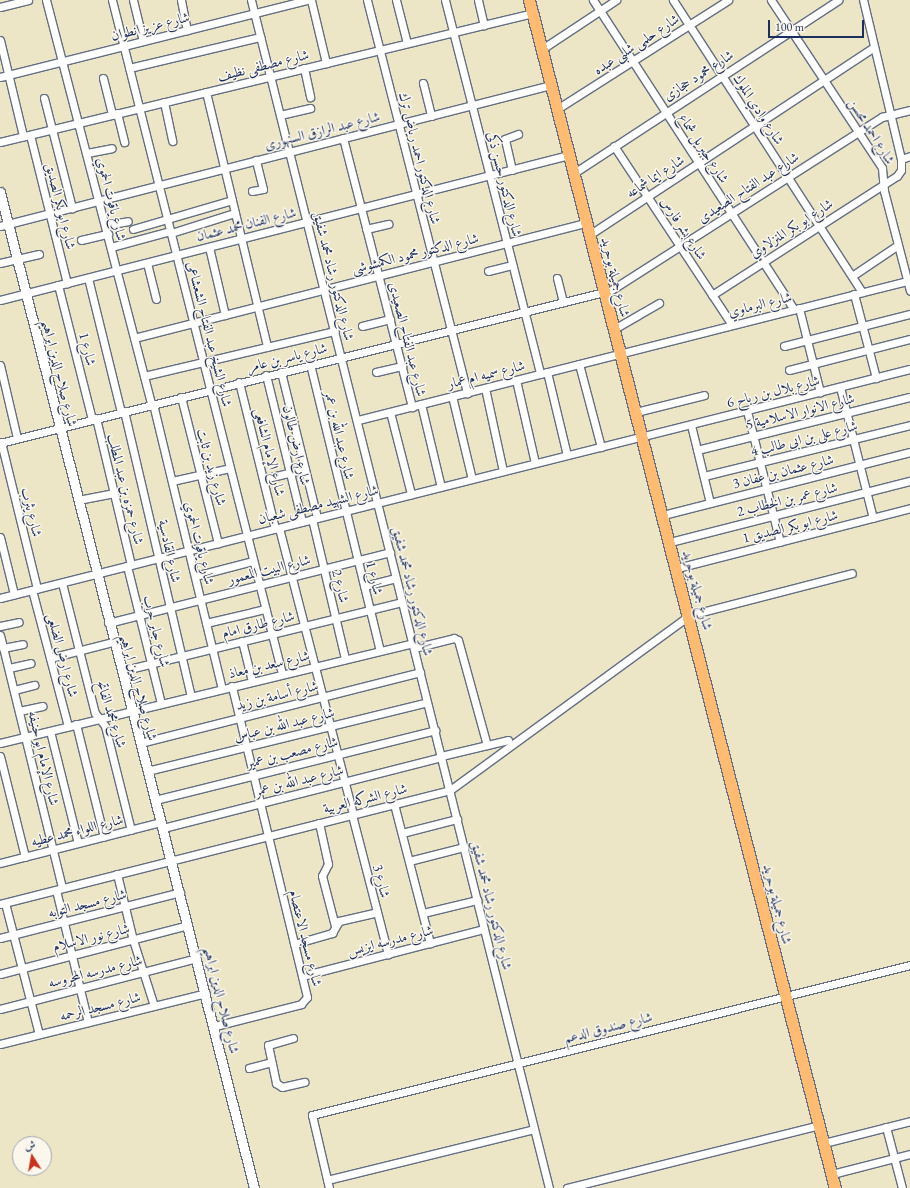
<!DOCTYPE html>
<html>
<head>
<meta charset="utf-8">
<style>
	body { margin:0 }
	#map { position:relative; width:910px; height:1188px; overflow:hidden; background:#ece6c7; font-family:"EB Garamond",Amiri,serif }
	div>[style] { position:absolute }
	.roads { filter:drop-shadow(1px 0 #646f83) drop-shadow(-1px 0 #646f83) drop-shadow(0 1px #646f83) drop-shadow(0 -1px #646f83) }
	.minor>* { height:7px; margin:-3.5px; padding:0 3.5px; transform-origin:3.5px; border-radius:3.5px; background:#fff }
	.tertiary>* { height:9px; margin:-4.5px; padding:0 4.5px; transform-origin:4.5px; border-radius:4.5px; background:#fff }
	.primary>* { height:11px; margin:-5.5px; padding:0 5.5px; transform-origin:5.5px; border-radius:5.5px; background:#ffbb71 }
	span { translate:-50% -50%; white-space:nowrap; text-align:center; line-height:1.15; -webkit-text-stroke:3px #fbf7ec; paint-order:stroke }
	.street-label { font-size:14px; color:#1b2f5e }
	.north { position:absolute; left:12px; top:1136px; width:40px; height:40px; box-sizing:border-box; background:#fbf7ec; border:1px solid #a1a7b3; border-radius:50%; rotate:349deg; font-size:11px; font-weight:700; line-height:16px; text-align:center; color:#1b2f5e }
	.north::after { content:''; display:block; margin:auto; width:14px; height:18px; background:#c8321e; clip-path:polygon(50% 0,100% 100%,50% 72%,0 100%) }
	.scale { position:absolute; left:768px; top:20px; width:96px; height:18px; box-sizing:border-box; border:2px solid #1b2f5e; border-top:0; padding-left:5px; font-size:12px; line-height:14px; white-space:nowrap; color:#1b2f5e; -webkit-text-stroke:3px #fbf7ec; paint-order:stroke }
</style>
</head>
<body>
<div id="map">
	<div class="roads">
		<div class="minor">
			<i style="left:46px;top:0;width:417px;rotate:75.4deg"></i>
			<i style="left:112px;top:0;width:695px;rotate:75.84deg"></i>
			<i style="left:133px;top:0;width:42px;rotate:76.3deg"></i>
			<i style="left:181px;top:0;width:31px;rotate:79deg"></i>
			<i style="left:251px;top:0;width:1225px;rotate:75.92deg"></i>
			<i style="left:311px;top:0;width:65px;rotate:76.6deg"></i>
			<i style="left:367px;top:0;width:406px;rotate:75.7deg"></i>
			<i style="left:396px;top:0;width:44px;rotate:75.7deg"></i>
			<i style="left:445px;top:0;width:386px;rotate:75.7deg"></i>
			<i style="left:478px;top:0;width:26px;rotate:77deg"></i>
			<i style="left:593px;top:0;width:369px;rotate:57deg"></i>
			<i style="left:673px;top:0;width:348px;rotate:57.1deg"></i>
			<i style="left:771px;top:0;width:201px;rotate:56.5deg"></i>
			<i style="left:882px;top:168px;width:23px;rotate:85deg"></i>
			<i style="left:884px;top:191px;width:103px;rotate:75.4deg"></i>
			<i style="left:0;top:7px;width:29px;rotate:-14deg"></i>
			<i style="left:0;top:40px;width:99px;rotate:76.5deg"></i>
			<i style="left:542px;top:49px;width:89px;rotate:-33.5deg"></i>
			<i style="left:129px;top:68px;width:135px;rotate:-13.3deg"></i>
			<i style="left:304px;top:68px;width:30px;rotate:78deg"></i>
			<i style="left:0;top:77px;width:317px;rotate:-14.1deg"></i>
			<i style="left:103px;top:78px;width:38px;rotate:76deg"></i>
			<i style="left:423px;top:83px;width:34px;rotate:76deg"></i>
			<i style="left:206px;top:92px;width:262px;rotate:76.5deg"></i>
			<i style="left:44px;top:98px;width:114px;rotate:75.7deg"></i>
			<i style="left:164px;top:102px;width:40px;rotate:78deg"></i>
			<i style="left:557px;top:109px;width:203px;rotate:-32.5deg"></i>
			<i style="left:117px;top:113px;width:30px;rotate:76deg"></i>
			<i style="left:280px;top:115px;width:31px;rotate:-13deg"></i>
			<i style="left:30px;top:135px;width:153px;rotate:76deg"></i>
			<i style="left:343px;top:138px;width:278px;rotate:75.6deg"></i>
			<i style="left:0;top:142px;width:548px;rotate:-13.61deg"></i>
			<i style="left:614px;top:146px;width:214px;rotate:56.6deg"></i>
			<i style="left:87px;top:153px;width:25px;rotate:-11deg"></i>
			<i style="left:901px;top:159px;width:9px;rotate:-18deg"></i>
			<i style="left:512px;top:170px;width:32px;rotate:-103deg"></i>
			<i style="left:505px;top:139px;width:14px;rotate:-21deg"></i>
			<i style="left:574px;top:173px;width:316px;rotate:-33.2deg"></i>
			<i style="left:252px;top:191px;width:11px;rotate:-10deg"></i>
			<i style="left:263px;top:189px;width:30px;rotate:-104deg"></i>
			<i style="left:106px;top:225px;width:22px;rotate:-10deg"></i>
			<i style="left:0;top:226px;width:569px;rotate:-14.35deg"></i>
			<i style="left:133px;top:229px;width:103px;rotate:-16.3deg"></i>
			<i style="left:366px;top:229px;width:23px;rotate:-13deg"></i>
			<i style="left:171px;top:233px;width:67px;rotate:-17.4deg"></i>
			<i style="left:589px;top:235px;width:341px;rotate:-33.4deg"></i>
			<i style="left:81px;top:240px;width:28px;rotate:-13deg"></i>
			<i style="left:111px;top:247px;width:61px;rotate:-15.2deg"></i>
			<i style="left:209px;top:247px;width:70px;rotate:76.8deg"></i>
			<i style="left:0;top:263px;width:40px;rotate:-13deg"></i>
			<i style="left:147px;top:263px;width:37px;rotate:76deg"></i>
			<i style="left:488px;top:271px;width:25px;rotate:-14deg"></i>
			<i style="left:852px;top:276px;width:55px;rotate:-34deg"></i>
			<i style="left:88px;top:278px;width:138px;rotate:76.2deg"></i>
			<i style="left:557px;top:278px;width:25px;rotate:76deg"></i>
			<i style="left:58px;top:285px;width:138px;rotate:75.8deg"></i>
			<i style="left:605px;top:294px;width:329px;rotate:-32.6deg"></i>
			<i style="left:882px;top:117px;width:29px;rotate:-14deg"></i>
			<i style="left:854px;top:294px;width:87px;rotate:75.3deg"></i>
			<i style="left:712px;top:295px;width:220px;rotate:-32.8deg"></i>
			<i style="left:897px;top:176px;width:7px;rotate:-56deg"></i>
			<i style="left:901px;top:170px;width:11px;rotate:-90deg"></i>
			<i style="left:901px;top:159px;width:163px;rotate:-103.4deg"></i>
			<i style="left:0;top:300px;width:587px;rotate:-14.3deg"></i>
			<i style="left:799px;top:308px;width:87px;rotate:76deg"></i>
			<i style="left:362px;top:326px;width:29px;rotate:-14deg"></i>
			<i style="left:614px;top:329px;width:52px;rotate:-30deg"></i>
			<i style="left:134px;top:338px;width:466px;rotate:-14.3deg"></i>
			<i style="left:784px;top:346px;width:130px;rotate:-14.3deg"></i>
			<i style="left:310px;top:364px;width:295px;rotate:76.3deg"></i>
			<i style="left:579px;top:364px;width:86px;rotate:75.2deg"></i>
			<i style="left:0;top:365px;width:75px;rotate:76.9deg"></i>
			<i style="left:789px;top:370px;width:125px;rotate:-14.4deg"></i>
			<i style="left:281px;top:372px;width:150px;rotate:76.1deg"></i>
			<i style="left:376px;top:372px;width:27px;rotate:-13deg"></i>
			<i style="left:547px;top:372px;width:85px;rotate:76.5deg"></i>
			<i style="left:266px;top:375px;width:151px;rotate:76.2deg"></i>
			<i style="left:144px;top:376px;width:196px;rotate:-13.3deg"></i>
			<i style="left:516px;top:380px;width:85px;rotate:77.1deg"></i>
			<i style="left:239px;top:382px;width:151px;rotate:76.2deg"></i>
			<i style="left:840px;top:387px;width:135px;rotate:75.9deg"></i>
			<i style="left:485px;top:388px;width:85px;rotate:77.8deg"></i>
			<i style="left:452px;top:396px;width:85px;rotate:76.5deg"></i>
			<i style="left:181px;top:397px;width:151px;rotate:75.8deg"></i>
			<i style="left:153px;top:404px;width:293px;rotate:76.4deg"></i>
			<i style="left:421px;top:404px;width:85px;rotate:76.5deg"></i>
			<i style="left:124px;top:411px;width:293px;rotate:76.8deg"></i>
			<i style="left:747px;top:411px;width:135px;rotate:75.9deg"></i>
			<i style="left:390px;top:412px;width:85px;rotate:75.6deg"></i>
			<i style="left:636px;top:412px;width:70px;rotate:-14deg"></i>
			<i style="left:96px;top:418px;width:151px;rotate:76.6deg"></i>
			<i style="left:358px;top:420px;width:566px;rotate:-14.21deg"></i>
			<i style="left:691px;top:425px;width:80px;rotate:76.3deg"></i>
			<i style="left:1px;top:442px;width:151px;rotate:76.2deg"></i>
			<i style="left:0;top:443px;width:623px;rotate:-14.04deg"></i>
			<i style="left:697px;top:450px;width:219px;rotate:-14deg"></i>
			<i style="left:704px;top:476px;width:212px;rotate:-13.9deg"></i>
			<i style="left:263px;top:479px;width:43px;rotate:-13.4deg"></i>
			<i style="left:172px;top:481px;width:59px;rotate:-12.6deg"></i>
			<i style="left:78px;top:500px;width:37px;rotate:-11deg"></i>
			<i style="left:663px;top:515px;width:255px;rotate:-14.3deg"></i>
			<i style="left:312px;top:519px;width:144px;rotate:76.7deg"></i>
			<i style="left:279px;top:528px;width:295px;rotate:75.5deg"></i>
			<i style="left:0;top:537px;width:59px;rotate:76.2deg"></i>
			<i style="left:670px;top:542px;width:248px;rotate:-14.3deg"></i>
			<i style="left:127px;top:566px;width:141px;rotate:76.1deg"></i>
			<i style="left:677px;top:568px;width:241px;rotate:-14.4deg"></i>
			<i style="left:195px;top:576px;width:60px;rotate:-14.5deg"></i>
			<i style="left:62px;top:583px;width:134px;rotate:75.8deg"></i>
			<i style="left:95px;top:713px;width:16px;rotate:52deg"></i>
			<i style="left:105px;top:726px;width:107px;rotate:76deg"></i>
			<i style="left:364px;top:586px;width:33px;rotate:-14deg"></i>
			<i style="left:32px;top:590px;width:141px;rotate:75.2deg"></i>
			<i style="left:0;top:598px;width:938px;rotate:-14.13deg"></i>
			<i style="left:108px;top:623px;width:291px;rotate:-14.1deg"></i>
			<i style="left:206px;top:623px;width:61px;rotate:-13.3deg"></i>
			<i style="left:0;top:626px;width:19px;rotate:-12deg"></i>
			<i style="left:0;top:635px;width:260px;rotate:76.2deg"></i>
			<i style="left:242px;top:641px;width:41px;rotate:76deg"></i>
			<i style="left:3px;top:648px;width:20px;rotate:-11deg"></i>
			<i style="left:414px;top:648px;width:41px;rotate:-14deg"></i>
			<i style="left:454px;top:638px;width:4px;rotate:27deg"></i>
			<i style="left:458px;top:640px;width:109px;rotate:74.6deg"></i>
			<i style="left:50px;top:658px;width:65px;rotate:-14.3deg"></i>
			<i style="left:9px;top:668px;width:22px;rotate:-13deg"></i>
			<i style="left:121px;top:671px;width:289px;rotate:-13.8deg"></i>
			<i style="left:14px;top:690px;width:21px;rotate:-14deg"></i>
			<i style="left:19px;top:711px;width:24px;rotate:-12deg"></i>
			<i style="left:76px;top:724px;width:116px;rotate:76.1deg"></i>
			<i style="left:50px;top:731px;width:115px;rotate:76deg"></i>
			<i style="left:0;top:743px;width:424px;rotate:-13.6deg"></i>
			<i style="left:140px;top:743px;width:289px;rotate:-14.2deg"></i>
			<i style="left:0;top:756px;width:104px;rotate:76.1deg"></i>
			<i style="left:441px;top:756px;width:69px;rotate:-13.4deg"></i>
			<i style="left:147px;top:771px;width:288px;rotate:-13.8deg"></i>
			<i style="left:155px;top:800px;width:289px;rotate:-14deg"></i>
			<i style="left:394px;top:804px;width:144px;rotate:75.5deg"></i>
			<i style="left:352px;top:815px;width:144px;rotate:75.5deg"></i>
			<i style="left:319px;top:823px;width:42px;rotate:77.6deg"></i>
			<i style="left:328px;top:864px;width:13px;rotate:117deg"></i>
			<i style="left:322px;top:876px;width:52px;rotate:75.4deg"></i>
			<i style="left:163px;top:828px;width:288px;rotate:-14.3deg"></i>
			<i style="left:402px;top:833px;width:57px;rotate:-14.3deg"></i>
			<i style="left:409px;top:861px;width:57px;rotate:-14.3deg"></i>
			<i style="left:0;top:863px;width:166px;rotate:-14.3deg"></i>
			<i style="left:117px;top:874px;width:68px;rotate:76.4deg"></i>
			<i style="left:133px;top:940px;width:69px;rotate:72.3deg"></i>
			<i style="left:56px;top:890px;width:136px;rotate:76.4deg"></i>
			<i style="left:5px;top:903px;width:135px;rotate:75.5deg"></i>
			<i style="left:0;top:904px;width:464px;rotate:-14.2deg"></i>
			<i style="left:450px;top:790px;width:297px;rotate:-36.1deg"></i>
			<i style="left:690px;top:615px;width:167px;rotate:-14.5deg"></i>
			<i style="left:423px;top:913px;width:56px;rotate:-13.5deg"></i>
			<i style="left:0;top:938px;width:186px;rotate:-14.3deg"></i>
			<i style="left:294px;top:944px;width:40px;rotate:-16deg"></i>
			<i style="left:332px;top:933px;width:14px;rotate:-60deg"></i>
			<i style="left:339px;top:921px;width:39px;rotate:-13deg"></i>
			<i style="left:0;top:974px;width:194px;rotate:-14.6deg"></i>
			<i style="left:302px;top:976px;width:188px;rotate:-14.5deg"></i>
			<i style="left:0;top:1009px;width:203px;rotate:-14.5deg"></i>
			<i style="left:215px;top:1026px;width:89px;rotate:-14.3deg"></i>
			<i style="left:301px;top:1004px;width:9px;rotate:-49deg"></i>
			<i style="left:307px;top:997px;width:320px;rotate:-103.6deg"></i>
			<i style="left:293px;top:1038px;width:26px;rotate:164deg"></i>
			<i style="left:268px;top:1045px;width:39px;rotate:78deg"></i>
			<i style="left:276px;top:1083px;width:7px;rotate:34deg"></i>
			<i style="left:282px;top:1087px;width:23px;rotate:-13deg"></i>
			<i style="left:0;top:1044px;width:212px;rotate:-13.9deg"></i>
			<i style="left:249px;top:1068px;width:23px;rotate:-15deg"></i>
			<i style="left:886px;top:1127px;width:63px;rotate:75.3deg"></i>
			<i style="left:824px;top:1143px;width:89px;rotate:-14.3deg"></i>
			<i style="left:832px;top:1174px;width:81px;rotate:-14.4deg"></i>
			<i style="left:327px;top:1180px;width:213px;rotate:-13.8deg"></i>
			<i style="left:329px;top:1188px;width:75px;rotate:-103.1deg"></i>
			<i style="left:312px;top:1115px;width:617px;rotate:-14.08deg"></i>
			<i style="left:567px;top:1188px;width:260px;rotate:-14deg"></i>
		</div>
		<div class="tertiary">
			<i style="left:0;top:192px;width:1028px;rotate:75.69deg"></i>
		</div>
		<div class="primary">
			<i style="left:529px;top:0;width:1227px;rotate:75.56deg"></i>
		</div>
	</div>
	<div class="street-label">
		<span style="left:150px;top:26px;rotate:-14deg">شارع عزيز انطوان</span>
		<span style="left:636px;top:44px;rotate:-33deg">شارع حلمى شلبى عبده</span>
		<span style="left:263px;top:65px;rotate:-14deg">شارع مصطفى نظيف</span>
		<span style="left:698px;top:75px;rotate:-33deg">شارع محمود حجازى</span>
		<span style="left:759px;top:109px;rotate:57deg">شارع وادي الملوك</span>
		<span style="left:322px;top:130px;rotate:-14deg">شارع عبد الرازق السنهورى</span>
		<span style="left:872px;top:131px;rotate:58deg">شارع احمد محسن</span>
		<span style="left:704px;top:148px;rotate:57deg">شارع جبريل شماع</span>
		<span style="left:420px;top:158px;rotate:76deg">شارع الدكتور احمد رياض ترك</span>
		<span style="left:655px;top:176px;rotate:-33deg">شارع ايما شماعه</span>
		<span style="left:505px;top:184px;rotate:76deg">شارع الدكتور حسن ذكى</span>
		<span style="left:748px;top:187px;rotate:-33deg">شارع عبد الفتاح الصعيدى</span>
		<span style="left:112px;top:199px;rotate:76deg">شارع ياقوت الحموي</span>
		<span style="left:61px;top:206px;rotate:76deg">شارع ابو بكر الصديق</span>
		<span style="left:246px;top:224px;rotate:-14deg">شارع الفنان محمد عثمان</span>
		<span style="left:684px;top:228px;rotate:57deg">شارع بشر فارس</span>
		<span style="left:791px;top:228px;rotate:-33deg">شارع ابو بكر المنزلاوي</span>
		<span style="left:415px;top:253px;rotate:-14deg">شارع الدكتور محمود الكمشوشى</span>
		<span style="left:334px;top:276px;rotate:76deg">شارع الدكتور رشاد محمد شفيق</span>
		<span style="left:616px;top:277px;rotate:76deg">شارع جميلة بوحريد</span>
		<span style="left:760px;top:304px;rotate:-14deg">شارع البرماوي</span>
		<span style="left:210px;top:334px;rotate:76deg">شارع الشيخ عبد الفتاح الشعشاعى</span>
		<span style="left:408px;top:339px;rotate:76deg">شارع عبد الفتاح الصعيدى</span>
		<span style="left:88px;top:349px;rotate:76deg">شارع 1</span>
		<span style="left:287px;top:357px;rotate:-14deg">شارع ياسر بن عامر</span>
		<span style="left:60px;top:373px;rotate:76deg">شارع صلاح الدين ابراهيم</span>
		<span style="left:486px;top:374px;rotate:-14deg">شارع سميه ام عمار</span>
		<span style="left:773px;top:391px;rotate:-14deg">شارع بلال بن رباح 6</span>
		<span style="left:800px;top:411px;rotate:-14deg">شارع الانوار الاسلامية 5</span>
		<span style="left:340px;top:435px;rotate:77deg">شارع عبد الله بن عمر</span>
		<span style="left:804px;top:438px;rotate:-14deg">شارع على بن ابى طالب 4</span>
		<span style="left:297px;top:445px;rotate:77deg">شارع ارض طالون</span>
		<span style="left:270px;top:452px;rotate:76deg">شارع الإمام الشافعى</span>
		<span style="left:212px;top:467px;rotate:75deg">شارع زيد بن ثابت</span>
		<span style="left:783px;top:471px;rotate:-14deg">شارع عثمان بن عفان 3</span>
		<span style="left:126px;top:489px;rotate:76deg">شارع حمزه بن عبد المطلب</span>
		<span style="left:787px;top:499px;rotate:-14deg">شارع عمر بن الخطاب 2</span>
		<span style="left:318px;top:504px;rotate:-14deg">شارع الشهيد مصطفى شعبان</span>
		<span style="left:32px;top:512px;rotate:76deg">شارع يثرب</span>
		<span style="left:790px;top:526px;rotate:-14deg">شارع ابو بكر الصديق 1</span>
		<span style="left:200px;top:543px;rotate:76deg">شارع ياقوت الحموي</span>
		<span style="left:170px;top:551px;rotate:78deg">شارع القادسية</span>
		<span style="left:269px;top:569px;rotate:-14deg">شارع البيت المعمور</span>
		<span style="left:375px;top:578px;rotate:76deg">شارع 1</span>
		<span style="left:341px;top:586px;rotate:76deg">شارع 2</span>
		<span style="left:698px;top:590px;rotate:75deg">شارع جميلة بوحريد</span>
		<span style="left:413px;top:591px;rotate:76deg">شارع الدكتور رشاد محمد شفيق</span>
		<span style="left:258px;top:624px;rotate:-14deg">شارع طارق امام</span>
		<span style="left:157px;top:631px;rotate:76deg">شارع جابر حرب</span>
		<span style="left:63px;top:655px;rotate:75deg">شارع ارض الضلعى</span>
		<span style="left:269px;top:664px;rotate:-13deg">شارع سعد بن معاذ</span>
		<span style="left:139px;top:687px;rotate:75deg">شارع صلاح الدين ابراهيم</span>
		<span style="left:277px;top:695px;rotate:-14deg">شارع أسامة بن زيد</span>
		<span style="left:112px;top:714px;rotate:72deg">شارع محمد الفاتح</span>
		<span style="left:284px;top:724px;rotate:-14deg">شارع عبد الله بن عباس</span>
		<span style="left:292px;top:752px;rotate:-14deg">شارع مصعب بن عمير</span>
		<span style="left:44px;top:758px;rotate:77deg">شارع الإمام ابو حنيفه</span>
		<span style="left:299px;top:780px;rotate:-14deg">شارع عبد الله بن عمر</span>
		<span style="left:365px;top:798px;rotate:-14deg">شارع الشركه العربية</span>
		<span style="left:77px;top:830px;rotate:-14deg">شارع اللواء محمد عطيه</span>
		<span style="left:382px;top:881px;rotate:76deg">شارع 3</span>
		<span style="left:87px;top:903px;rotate:-14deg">شارع مسجد التوبه</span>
		<span style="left:778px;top:904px;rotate:76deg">شارع جميلة بوحريد</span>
		<span style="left:492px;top:905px;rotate:76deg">شارع الدكتور رشاد محمد شفيق</span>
		<span style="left:91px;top:937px;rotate:-14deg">شارع نور الاسلام</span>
		<span style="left:306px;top:938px;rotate:76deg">شارع مسجد الاعتصام</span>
		<span style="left:390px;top:940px;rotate:-14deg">شارع مدرسه ايزيس</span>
		<span style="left:95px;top:971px;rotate:-14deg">شارع مدرسه المحروسه</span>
		<span style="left:222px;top:1000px;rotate:76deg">شارع صلاح الدين ابراهيم</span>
		<span style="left:100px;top:1006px;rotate:-14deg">شارع مسجد الرحمه</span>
		<span style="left:608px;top:1027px;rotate:-14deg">شارع صندوق الدعم</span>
	</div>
	<div class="north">ش</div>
	<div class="scale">100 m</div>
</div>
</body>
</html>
